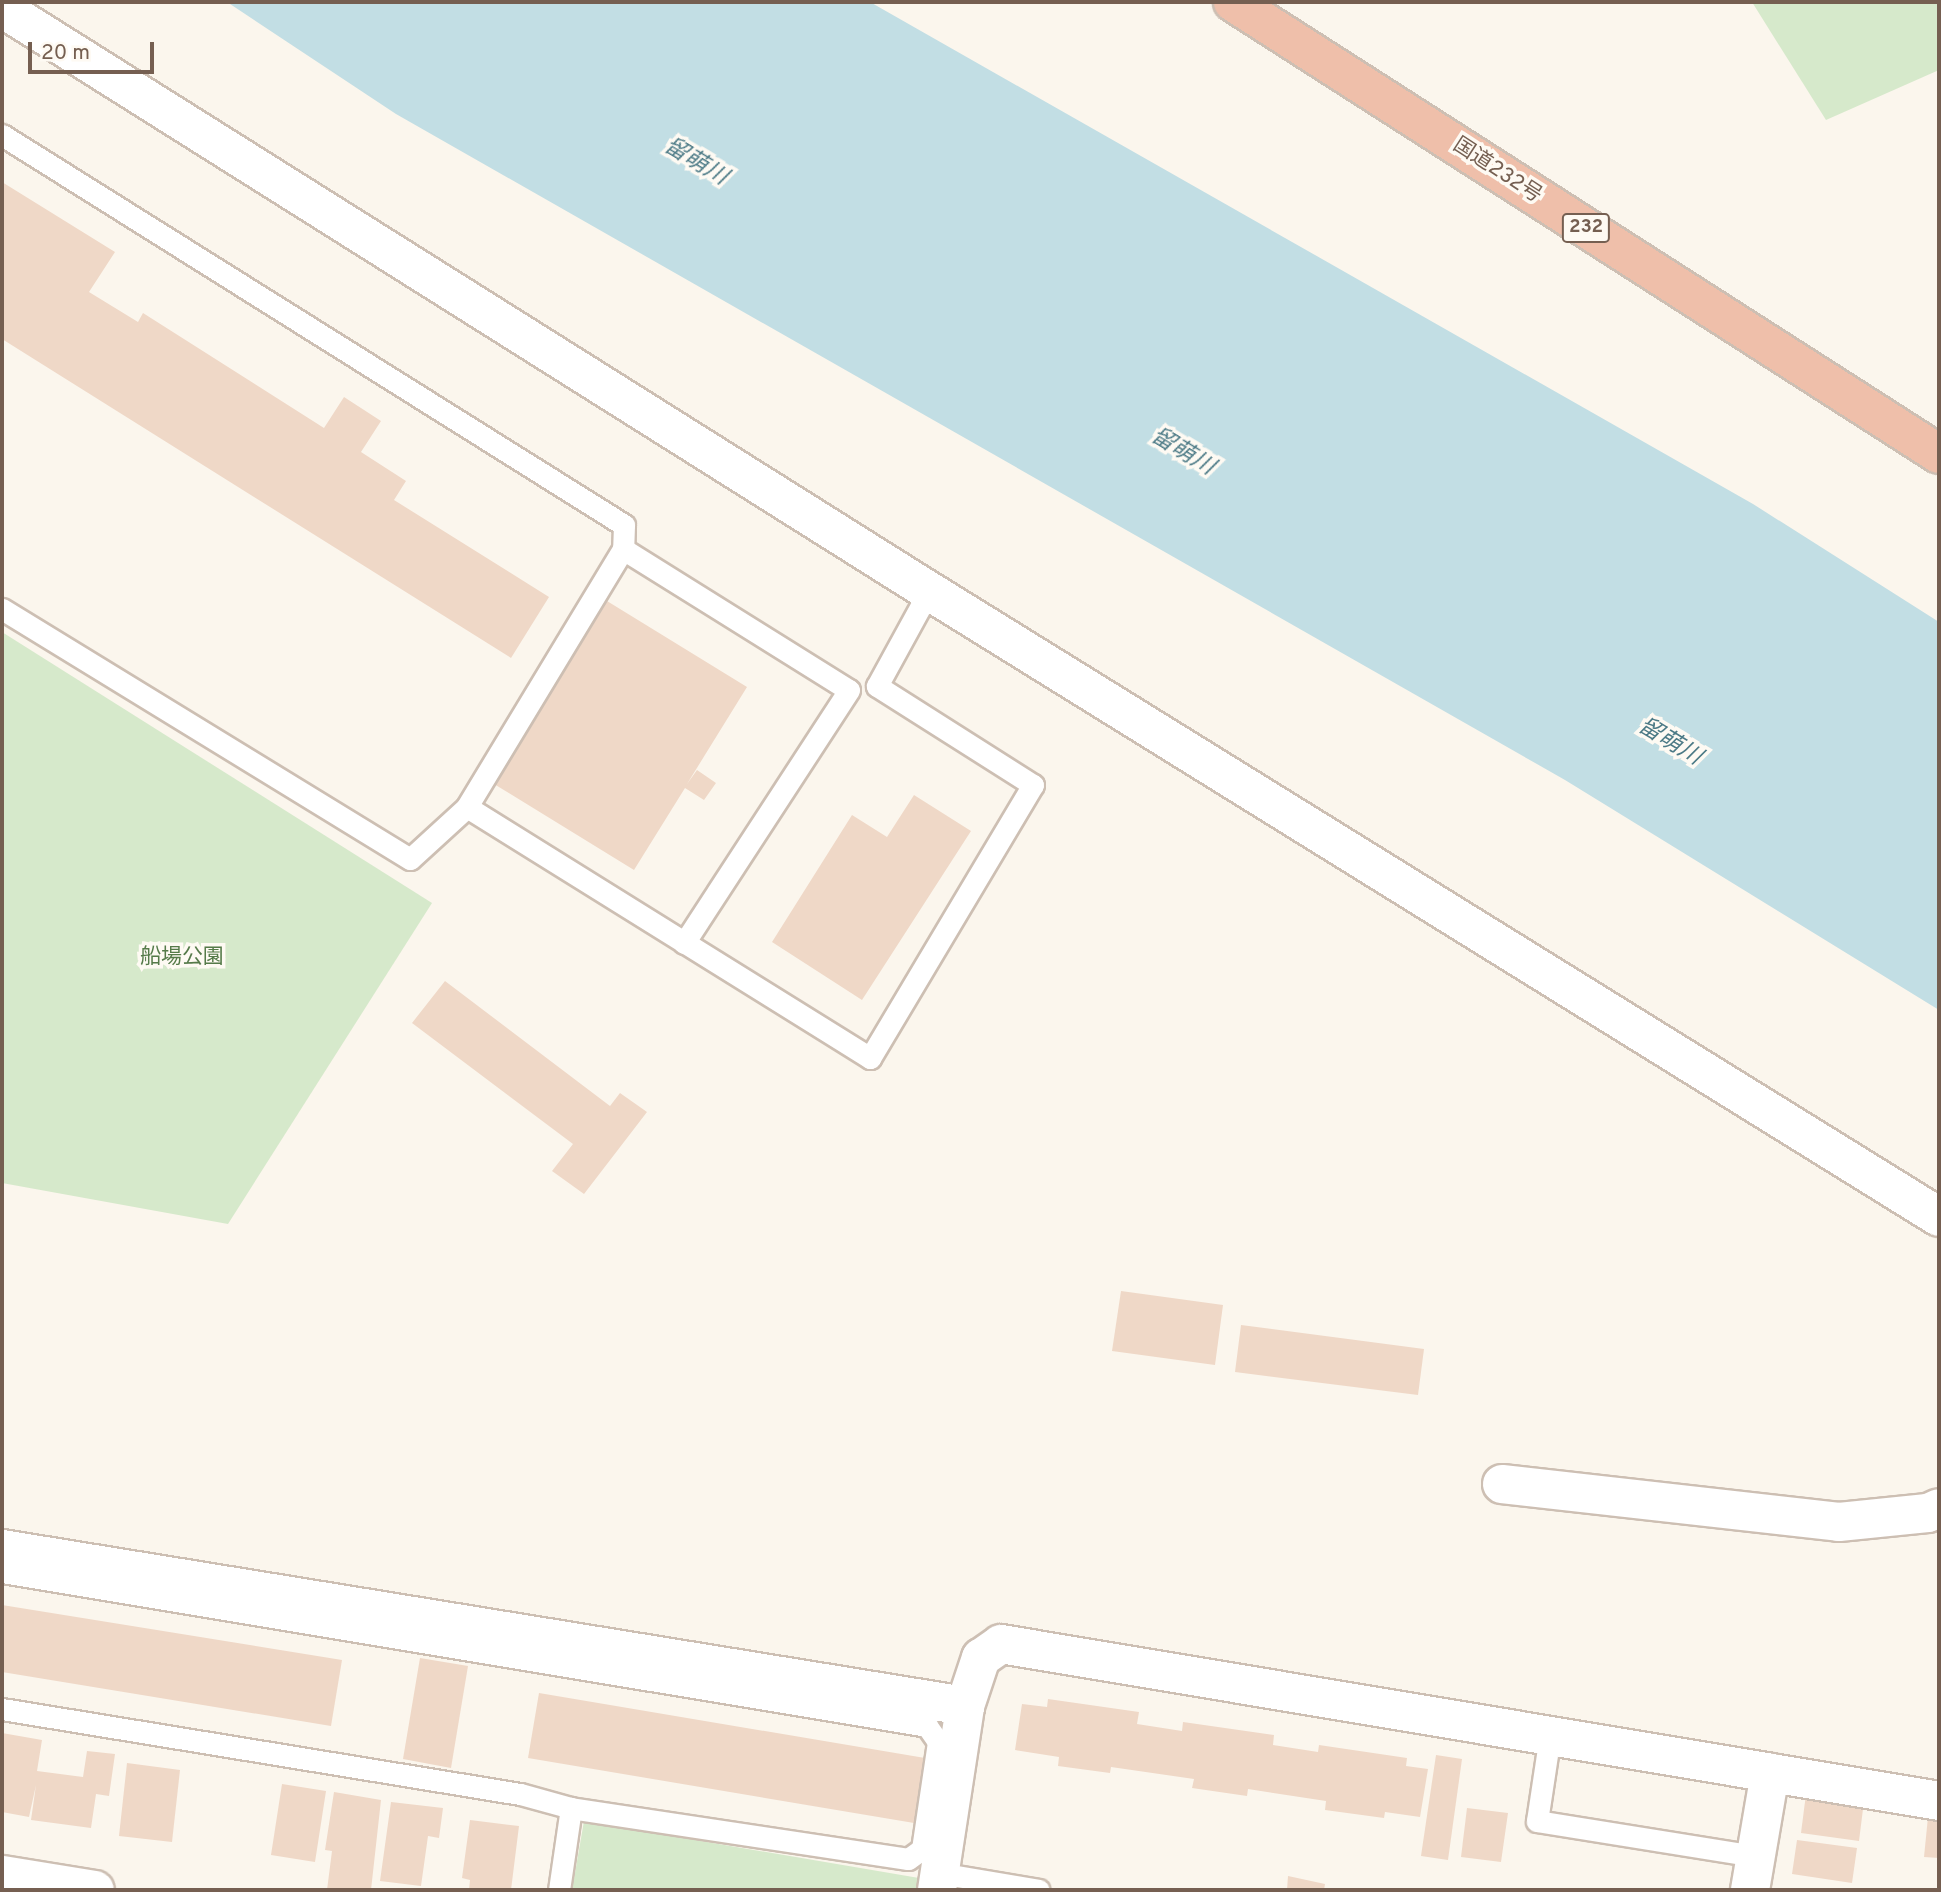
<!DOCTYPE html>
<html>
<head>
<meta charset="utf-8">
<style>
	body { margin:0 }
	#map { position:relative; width:1941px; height:1892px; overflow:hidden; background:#fbf6ed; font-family:Overpass,"Noto Sans JP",sans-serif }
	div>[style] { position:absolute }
	.green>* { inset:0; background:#d6e9cb }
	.water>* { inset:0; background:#c2dee4 }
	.building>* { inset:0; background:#efd8c7 }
	.roads { filter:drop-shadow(2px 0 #cdbfb3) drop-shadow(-2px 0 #cdbfb3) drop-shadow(0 2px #cdbfb3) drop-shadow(0 -2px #cdbfb3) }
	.lane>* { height:21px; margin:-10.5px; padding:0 10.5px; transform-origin:10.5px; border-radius:10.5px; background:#fff }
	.street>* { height:38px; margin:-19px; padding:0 19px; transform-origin:19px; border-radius:19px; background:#fff }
	.secondary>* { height:38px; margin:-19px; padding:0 19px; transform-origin:19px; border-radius:19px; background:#fff }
	.highway>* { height:38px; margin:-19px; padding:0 19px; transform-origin:19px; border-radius:19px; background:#efbfaa }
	span { translate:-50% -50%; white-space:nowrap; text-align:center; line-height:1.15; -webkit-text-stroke:7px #fefaf3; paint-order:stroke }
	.shield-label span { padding:2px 5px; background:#fefaf3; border:2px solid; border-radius:5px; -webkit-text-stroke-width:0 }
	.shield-label { font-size:19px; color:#755f51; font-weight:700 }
	.street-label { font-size:21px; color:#755f51 }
	.park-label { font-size:21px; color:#557a49 }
	.water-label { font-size:23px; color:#4c7a86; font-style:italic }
	.frame { position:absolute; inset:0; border:4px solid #755f51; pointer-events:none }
	.scale { position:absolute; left:28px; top:42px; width:126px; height:32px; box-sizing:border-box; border:4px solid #755f51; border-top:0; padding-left:9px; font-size:21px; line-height:24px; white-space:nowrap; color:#755f51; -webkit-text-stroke:5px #fefaf3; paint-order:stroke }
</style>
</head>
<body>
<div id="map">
	<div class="green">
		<i style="clip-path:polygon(1752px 2px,1939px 2px,1939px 70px,1826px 120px)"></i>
		<i style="clip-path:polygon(2px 632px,432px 903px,228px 1224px,2px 1183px)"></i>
		<i style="clip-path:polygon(584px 1821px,919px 1878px,917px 1890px,572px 1890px)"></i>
	</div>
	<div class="water">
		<i style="clip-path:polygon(227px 2px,870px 2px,1753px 504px,1939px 622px,1939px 1010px,1565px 780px,396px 114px)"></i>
	</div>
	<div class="building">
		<i style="clip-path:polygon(2px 182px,115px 252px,89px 292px,138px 322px,143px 313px,324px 428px,344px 397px,381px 421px,361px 452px,406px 481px,394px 500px,549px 597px,511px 658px,2px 339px)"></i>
		<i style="clip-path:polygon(607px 601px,747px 687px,687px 784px,697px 770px,716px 783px,704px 800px,685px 788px,634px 870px,494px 784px)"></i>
		<i style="clip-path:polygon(914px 795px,971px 831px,862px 1000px,772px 942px,852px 815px,887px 837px)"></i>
		<i style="clip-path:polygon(445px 981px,610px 1106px,620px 1093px,647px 1112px,584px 1194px,552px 1171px,573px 1144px,412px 1023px)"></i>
		<i style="clip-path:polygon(1121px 1291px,1223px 1305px,1215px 1365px,1112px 1351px)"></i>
		<i style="clip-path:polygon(1241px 1325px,1424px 1349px,1418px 1395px,1235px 1372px)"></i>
		<i style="clip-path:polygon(2px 1605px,342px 1660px,331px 1726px,2px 1672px)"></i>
		<i style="clip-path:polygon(420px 1658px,468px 1666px,451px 1768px,403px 1759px)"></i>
		<i style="clip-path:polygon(539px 1693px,925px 1758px,914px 1823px,528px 1758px)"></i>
		<i style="clip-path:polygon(1048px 1699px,1139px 1712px,1137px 1724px,1182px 1731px,1183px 1722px,1274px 1735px,1273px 1745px,1318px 1752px,1319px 1745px,1407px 1758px,1406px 1766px,1428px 1769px,1420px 1817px,1385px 1812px,1384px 1818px,1325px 1810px,1326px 1801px,1248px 1789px,1247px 1796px,1192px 1788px,1194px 1779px,1111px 1767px,1110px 1773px,1058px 1766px,1059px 1757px,1015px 1750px,1022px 1704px,1047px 1707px)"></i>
		<i style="clip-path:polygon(2px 1733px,42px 1740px,37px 1771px,83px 1777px,87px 1751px,115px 1754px,109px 1796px,96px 1794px,91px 1828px,31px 1820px,36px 1785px,29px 1817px,2px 1812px)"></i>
		<i style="clip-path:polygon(1436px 1755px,1462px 1759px,1448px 1860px,1421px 1856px)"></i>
		<i style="clip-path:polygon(127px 1763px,180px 1770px,172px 1842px,119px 1836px)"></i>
		<i style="clip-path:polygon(282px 1784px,326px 1791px,315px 1862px,271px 1855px)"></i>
		<i style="clip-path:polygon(334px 1792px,381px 1800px,371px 1890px,327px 1890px,332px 1851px,325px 1850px)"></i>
		<i style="clip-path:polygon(1806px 1794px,1864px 1801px,1859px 1841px,1801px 1833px)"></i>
		<i style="clip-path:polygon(391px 1802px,443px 1808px,439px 1838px,428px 1836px,421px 1886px,380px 1881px)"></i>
		<i style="clip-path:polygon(1467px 1808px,1508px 1813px,1501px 1862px,1461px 1857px)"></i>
		<i style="clip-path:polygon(1928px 1817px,1939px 1818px,1939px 1858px,1924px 1857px)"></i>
		<i style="clip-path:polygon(470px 1820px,519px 1826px,511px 1890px,469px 1890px,470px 1880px,462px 1878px)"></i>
		<i style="clip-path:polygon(1797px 1840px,1857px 1848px,1852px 1883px,1792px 1874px)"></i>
		<i style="clip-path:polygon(1288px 1876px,1325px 1884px,1324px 1890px,1287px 1890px)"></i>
	</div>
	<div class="roads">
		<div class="lane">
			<i style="left:2px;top:135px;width:734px;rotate:32.09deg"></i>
			<i style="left:624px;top:525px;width:24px;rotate:92deg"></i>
			<i style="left:623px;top:549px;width:301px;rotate:121.2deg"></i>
			<i style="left:467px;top:807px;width:77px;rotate:137.6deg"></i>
			<i style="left:410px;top:859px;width:479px;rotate:-148.5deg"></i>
			<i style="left:623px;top:549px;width:266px;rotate:32deg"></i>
			<i style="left:849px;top:690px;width:302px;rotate:123.1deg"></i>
			<i style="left:467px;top:807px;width:475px;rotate:31.9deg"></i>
			<i style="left:870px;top:1058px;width:318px;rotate:-59.2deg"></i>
			<i style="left:1033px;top:785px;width:185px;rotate:-147.6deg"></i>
			<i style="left:877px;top:686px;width:108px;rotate:-61.3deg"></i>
			<i style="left:2px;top:1572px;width:938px;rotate:9.45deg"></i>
			<i style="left:927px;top:1726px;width:19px;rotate:55deg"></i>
			<i style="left:938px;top:1742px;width:108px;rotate:98.5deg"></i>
			<i style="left:922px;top:1849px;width:17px;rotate:144deg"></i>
			<i style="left:908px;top:1859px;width:341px;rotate:-171.4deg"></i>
			<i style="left:571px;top:1808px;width:53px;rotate:-164.6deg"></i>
			<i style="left:520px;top:1794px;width:525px;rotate:-170.68deg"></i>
			<i style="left:1550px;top:1735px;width:87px;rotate:98.6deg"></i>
			<i style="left:1537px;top:1821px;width:222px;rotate:9.1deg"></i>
			<i style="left:939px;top:1873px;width:101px;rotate:9.6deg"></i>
			<i style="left:559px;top:1890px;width:83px;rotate:-81.7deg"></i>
		</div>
		<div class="street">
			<i style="left:1502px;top:1484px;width:339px;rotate:6.4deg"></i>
			<i style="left:1839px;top:1522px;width:89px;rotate:-5.8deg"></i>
			<i style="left:1928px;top:1513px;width:12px;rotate:-24deg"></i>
			<i style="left:2px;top:1549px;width:976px;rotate:9.26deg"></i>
			<i style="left:937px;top:1890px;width:186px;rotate:-81.3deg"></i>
			<i style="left:965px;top:1706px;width:51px;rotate:-71.6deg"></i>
			<i style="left:981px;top:1658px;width:24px;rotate:-35deg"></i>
			<i style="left:1001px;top:1644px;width:951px;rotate:9.5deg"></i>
			<i style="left:1750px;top:1890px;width:119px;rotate:-80.3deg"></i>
		</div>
		<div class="secondary">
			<i style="left:2px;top:8px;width:1095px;rotate:32.17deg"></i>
			<i style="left:929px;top:591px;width:1188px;rotate:31.79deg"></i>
			<i style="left:2px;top:1875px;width:94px;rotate:9.2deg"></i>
		</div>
		<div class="highway">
			<i style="left:1233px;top:2px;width:838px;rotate:32.63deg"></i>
		</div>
	</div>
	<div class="shield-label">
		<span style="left:1586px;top:228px">232</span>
	</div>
	<div class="street-label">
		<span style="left:1497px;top:171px;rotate:33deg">国道232号</span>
	</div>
	<div class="park-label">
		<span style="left:182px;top:958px">船場公園</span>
	</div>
	<div class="water-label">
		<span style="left:695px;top:163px;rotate:31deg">留萌川</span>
		<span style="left:1182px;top:453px;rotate:31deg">留萌川</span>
		<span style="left:1669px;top:743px;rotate:31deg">留萌川</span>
	</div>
	<div class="frame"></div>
	<div class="scale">20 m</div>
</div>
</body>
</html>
